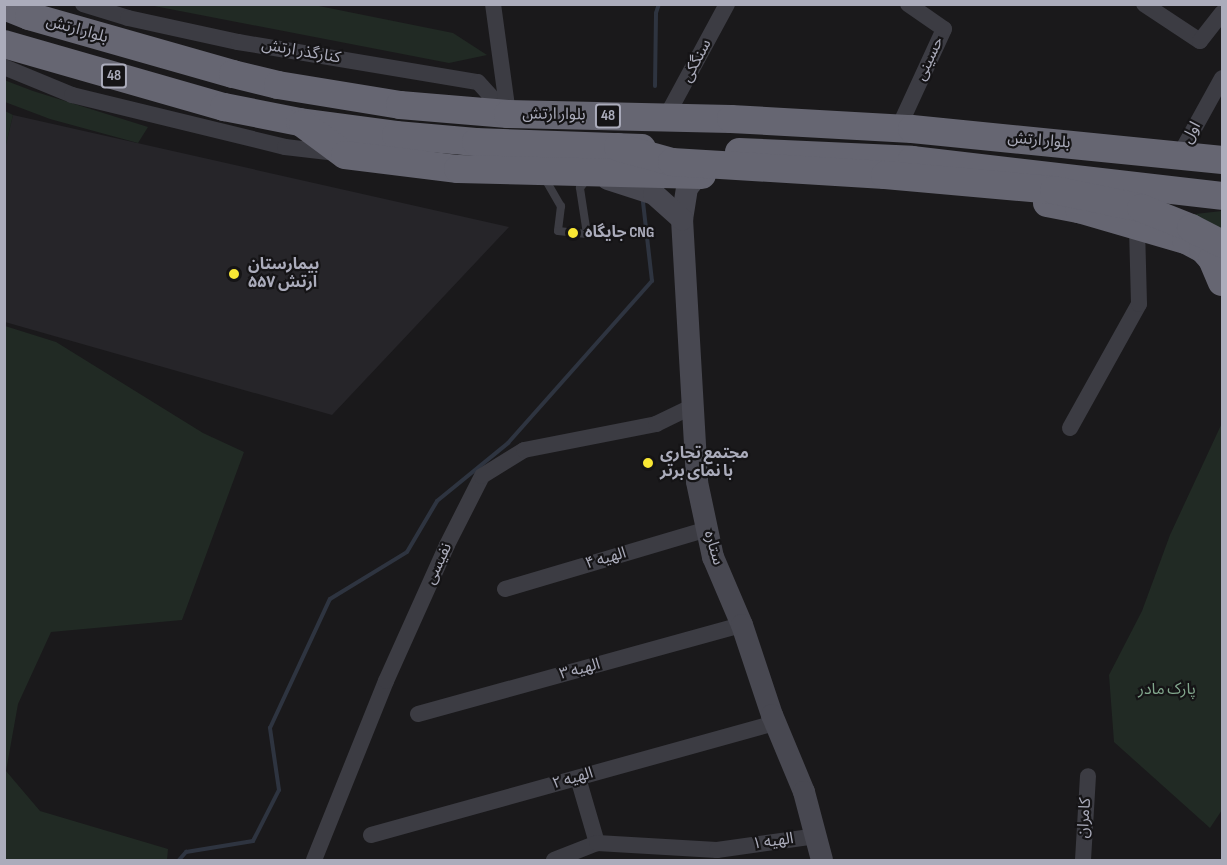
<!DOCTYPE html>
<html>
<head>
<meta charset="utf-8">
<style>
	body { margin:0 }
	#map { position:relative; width:1227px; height:865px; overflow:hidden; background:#1a191b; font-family:"Sofia Sans Condensed","Noto Sans Arabic",sans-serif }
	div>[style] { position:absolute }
	.built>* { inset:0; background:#262529 }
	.green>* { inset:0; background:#212a24 }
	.stream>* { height:4px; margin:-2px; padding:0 2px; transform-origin:2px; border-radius:2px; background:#2e3440 }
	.lane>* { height:8px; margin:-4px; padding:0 4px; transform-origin:4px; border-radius:4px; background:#3c3c43 }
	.street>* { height:16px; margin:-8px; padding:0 8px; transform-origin:8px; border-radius:8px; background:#3c3c43 }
	.secondary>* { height:22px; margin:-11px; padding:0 11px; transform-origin:11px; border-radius:11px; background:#484851 }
	.highway>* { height:28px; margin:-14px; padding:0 14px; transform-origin:14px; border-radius:14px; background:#666672 }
	.highway-bridge>* { height:28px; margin:-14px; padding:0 14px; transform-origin:14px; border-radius:14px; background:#666672 }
	.dots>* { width:16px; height:16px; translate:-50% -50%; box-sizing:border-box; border:3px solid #151416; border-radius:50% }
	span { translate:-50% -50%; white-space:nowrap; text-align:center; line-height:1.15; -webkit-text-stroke:4.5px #151416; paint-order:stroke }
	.shield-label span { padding:2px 4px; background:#151416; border:2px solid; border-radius:4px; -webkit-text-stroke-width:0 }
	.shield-label { font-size:15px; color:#abacbb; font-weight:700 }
	.street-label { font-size:16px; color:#abacbb }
	.poi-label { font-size:16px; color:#abacbb; font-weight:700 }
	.left { translate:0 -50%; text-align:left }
	.park-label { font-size:16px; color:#82a78d }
	.frame { position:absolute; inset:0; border:6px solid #abacbb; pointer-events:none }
</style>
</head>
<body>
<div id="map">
	<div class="built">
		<i style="clip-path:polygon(13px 115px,509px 227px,332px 415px,5px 322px,4px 152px)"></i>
	</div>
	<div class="green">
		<i style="clip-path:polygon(149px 5px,314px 5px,453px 33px,487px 55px,449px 63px)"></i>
		<i style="clip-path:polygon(4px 80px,33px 91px,148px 127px,138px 143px,50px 119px,5px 102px)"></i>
		<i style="clip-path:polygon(5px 111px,13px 115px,5px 149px)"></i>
		<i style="clip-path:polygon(1222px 211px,1222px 229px,1186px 215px)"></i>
		<i style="clip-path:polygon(5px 326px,56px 342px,203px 433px,244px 452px,182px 620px,51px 632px,18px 704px,6px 771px,40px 811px,168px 849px,167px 860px,5px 860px)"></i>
		<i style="clip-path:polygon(1222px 423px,1222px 810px,1210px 828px,1114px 742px,1109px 675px,1142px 611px,1170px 535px)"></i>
	</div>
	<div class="stream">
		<i style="left:655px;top:86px;width:73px;rotate:-89.2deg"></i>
		<i style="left:656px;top:13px;width:9px;rotate:-72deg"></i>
		<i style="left:179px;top:860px;width:11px;rotate:-49deg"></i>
		<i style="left:186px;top:852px;width:68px;rotate:-9.3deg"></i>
		<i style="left:253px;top:841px;width:57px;rotate:-63deg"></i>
		<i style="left:279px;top:790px;width:63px;rotate:-98.3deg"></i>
		<i style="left:270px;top:728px;width:142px;rotate:-65.1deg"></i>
		<i style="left:330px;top:599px;width:90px;rotate:-31.4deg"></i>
		<i style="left:407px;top:552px;width:59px;rotate:-59.5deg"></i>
		<i style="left:437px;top:501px;width:92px;rotate:-39.2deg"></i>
		<i style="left:508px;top:443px;width:217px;rotate:-48.4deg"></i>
		<i style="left:652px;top:281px;width:80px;rotate:-96.5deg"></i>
	</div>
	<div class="lane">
		<i style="left:544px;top:177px;width:34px;rotate:60deg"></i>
		<i style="left:561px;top:206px;width:25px;rotate:97deg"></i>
		<i style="left:558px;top:231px;width:29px;rotate:6deg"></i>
		<i style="left:587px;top:234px;width:47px;rotate:-98.7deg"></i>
		<i style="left:580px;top:188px;width:11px;rotate:-52deg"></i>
	</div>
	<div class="street">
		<i style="left:83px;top:4px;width:47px;rotate:17.3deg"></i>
		<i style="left:128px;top:18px;width:113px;rotate:12.3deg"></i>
		<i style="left:238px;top:42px;width:243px;rotate:9.5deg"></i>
		<i style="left:478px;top:82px;width:43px;rotate:47.8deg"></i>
		<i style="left:493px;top:4px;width:111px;rotate:82.2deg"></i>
		<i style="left:1144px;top:4px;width:67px;rotate:33.5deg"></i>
		<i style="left:1200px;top:41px;width:36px;rotate:-52deg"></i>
		<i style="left:4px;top:67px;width:74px;rotate:22.4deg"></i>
		<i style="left:72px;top:95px;width:219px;rotate:13.7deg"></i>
		<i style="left:285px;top:147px;width:52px;rotate:6.6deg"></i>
		<i style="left:666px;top:117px;width:128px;rotate:-61.6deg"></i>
		<i style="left:898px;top:129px;width:110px;rotate:-65.3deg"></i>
		<i style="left:944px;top:29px;width:44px;rotate:-145.2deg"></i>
		<i style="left:1179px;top:156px;width:89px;rotate:-61.1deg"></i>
		<i style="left:1070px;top:428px;width:142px;rotate:-60.9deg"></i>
		<i style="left:1139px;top:304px;width:79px;rotate:-91.5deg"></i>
		<i style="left:505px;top:589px;width:211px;rotate:-16.5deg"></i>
		<i style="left:418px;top:714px;width:336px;rotate:-15.4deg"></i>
		<i style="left:578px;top:778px;width:68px;rotate:73.7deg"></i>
		<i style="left:371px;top:835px;width:419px;rotate:-15.5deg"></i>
		<i style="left:314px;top:860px;width:193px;rotate:-68.1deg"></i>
		<i style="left:386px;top:681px;width:149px;rotate:-65.8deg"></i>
		<i style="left:447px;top:545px;width:77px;rotate:-63.1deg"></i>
		<i style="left:482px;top:476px;width:49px;rotate:-31.8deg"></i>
		<i style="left:524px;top:450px;width:135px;rotate:-11.1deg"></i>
		<i style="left:656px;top:424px;width:41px;rotate:-25.9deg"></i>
		<i style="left:554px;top:860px;width:46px;rotate:-21.6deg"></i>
		<i style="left:597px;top:843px;width:120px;rotate:3.3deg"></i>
		<i style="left:717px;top:850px;width:100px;rotate:-8deg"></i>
		<i style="left:1083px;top:860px;width:84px;rotate:-86.6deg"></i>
	</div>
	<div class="secondary">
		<i style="left:698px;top:175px;width:17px;rotate:130deg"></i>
		<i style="left:687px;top:188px;width:31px;rotate:99deg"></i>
		<i style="left:682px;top:219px;width:263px;rotate:86.7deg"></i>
		<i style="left:697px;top:482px;width:77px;rotate:78deg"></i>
		<i style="left:713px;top:557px;width:74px;rotate:66.9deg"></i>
		<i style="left:742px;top:625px;width:95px;rotate:71.6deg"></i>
		<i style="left:772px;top:715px;width:83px;rotate:67.4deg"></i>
		<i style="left:804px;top:792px;width:70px;rotate:75.2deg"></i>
		<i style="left:608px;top:179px;width:48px;rotate:18.1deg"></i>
		<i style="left:654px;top:194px;width:38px;rotate:42deg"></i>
	</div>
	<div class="highway">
		<i style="left:4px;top:6px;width:27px;rotate:22deg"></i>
		<i style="left:29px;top:16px;width:212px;rotate:15.9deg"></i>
		<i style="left:233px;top:74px;width:46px;rotate:13.7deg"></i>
		<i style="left:278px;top:85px;width:124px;rotate:9.3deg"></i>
		<i style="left:400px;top:105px;width:108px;rotate:4.8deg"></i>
		<i style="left:508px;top:114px;width:223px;rotate:1.3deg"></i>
		<i style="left:731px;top:119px;width:181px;rotate:3.2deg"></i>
		<i style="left:912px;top:129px;width:312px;rotate:5.7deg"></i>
		<i style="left:4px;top:44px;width:229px;rotate:16deg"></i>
		<i style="left:224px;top:107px;width:77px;rotate:11.2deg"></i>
		<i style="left:300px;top:122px;width:97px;rotate:7.7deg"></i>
		<i style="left:396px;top:135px;width:80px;rotate:5deg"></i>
		<i style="left:476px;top:142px;width:166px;rotate:2.1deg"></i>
		<i style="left:303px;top:124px;width:52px;rotate:36.4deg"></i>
		<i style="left:345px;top:155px;width:114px;rotate:7.1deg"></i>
		<i style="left:458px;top:169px;width:244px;rotate:1.4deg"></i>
		<i style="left:739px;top:152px;width:173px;rotate:2.6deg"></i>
		<i style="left:912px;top:160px;width:312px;rotate:6.6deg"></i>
		<i style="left:1047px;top:203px;width:33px;rotate:11deg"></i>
		<i style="left:1079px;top:209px;width:111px;rotate:16.2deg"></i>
		<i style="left:1186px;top:240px;width:19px;rotate:28deg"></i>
		<i style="left:1203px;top:249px;width:13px;rotate:48deg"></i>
		<i style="left:1212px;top:259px;width:25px;rotate:67deg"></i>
	</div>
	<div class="highway-bridge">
		<i style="left:618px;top:147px;width:56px;rotate:15.5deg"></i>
		<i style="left:672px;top:162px;width:213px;rotate:3.5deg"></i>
		<i style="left:885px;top:175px;width:170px;rotate:5.1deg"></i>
		<i style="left:1054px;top:190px;width:89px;rotate:11.7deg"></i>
		<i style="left:1141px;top:208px;width:54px;rotate:21.8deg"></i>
		<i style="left:1191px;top:228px;width:35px;rotate:27deg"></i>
	</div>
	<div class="dots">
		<i style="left:573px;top:233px;background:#f9e734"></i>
		<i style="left:234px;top:274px;background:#f9e734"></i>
		<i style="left:648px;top:463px;background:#f9e734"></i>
	</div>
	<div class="shield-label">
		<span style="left:114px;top:76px">48</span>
		<span style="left:608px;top:116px">48</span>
	</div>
	<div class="street-label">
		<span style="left:77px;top:30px;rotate:16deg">بلوار ارتش</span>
		<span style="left:301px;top:52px;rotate:10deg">کنارگذر ارتش</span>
		<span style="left:930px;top:59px;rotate:-65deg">حسینی</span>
		<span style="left:697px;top:61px;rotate:-62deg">سنگکی</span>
		<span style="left:554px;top:115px;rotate:1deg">بلوار ارتش</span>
		<span style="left:1192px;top:133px;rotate:-61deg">اول</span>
		<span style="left:1039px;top:141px;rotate:5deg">بلوار ارتش</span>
		<span style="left:713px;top:548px;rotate:74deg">ستاره</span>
		<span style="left:606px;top:559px;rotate:-16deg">الهیه ۴</span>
		<span style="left:439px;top:564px;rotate:-65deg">نفیسی</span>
		<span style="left:580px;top:670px;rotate:-15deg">الهیه ۳</span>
		<span style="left:573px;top:779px;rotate:-16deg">الهیه ۲</span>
		<span style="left:1085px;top:818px;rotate:-86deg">کامران</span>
		<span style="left:773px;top:842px;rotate:-8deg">الهیه ۱</span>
	</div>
	<div class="poi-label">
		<span class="left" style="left:585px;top:233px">جایگاه CNG</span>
		<span class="left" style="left:248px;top:274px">بیمارستان<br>۵۵۷ ارتش</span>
		<span class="left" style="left:660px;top:463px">مجتمع تجاری<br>با نمای برتر</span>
	</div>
	<div class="park-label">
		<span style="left:1167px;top:690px">پارک مادر</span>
	</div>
	<div class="frame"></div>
</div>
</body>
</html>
